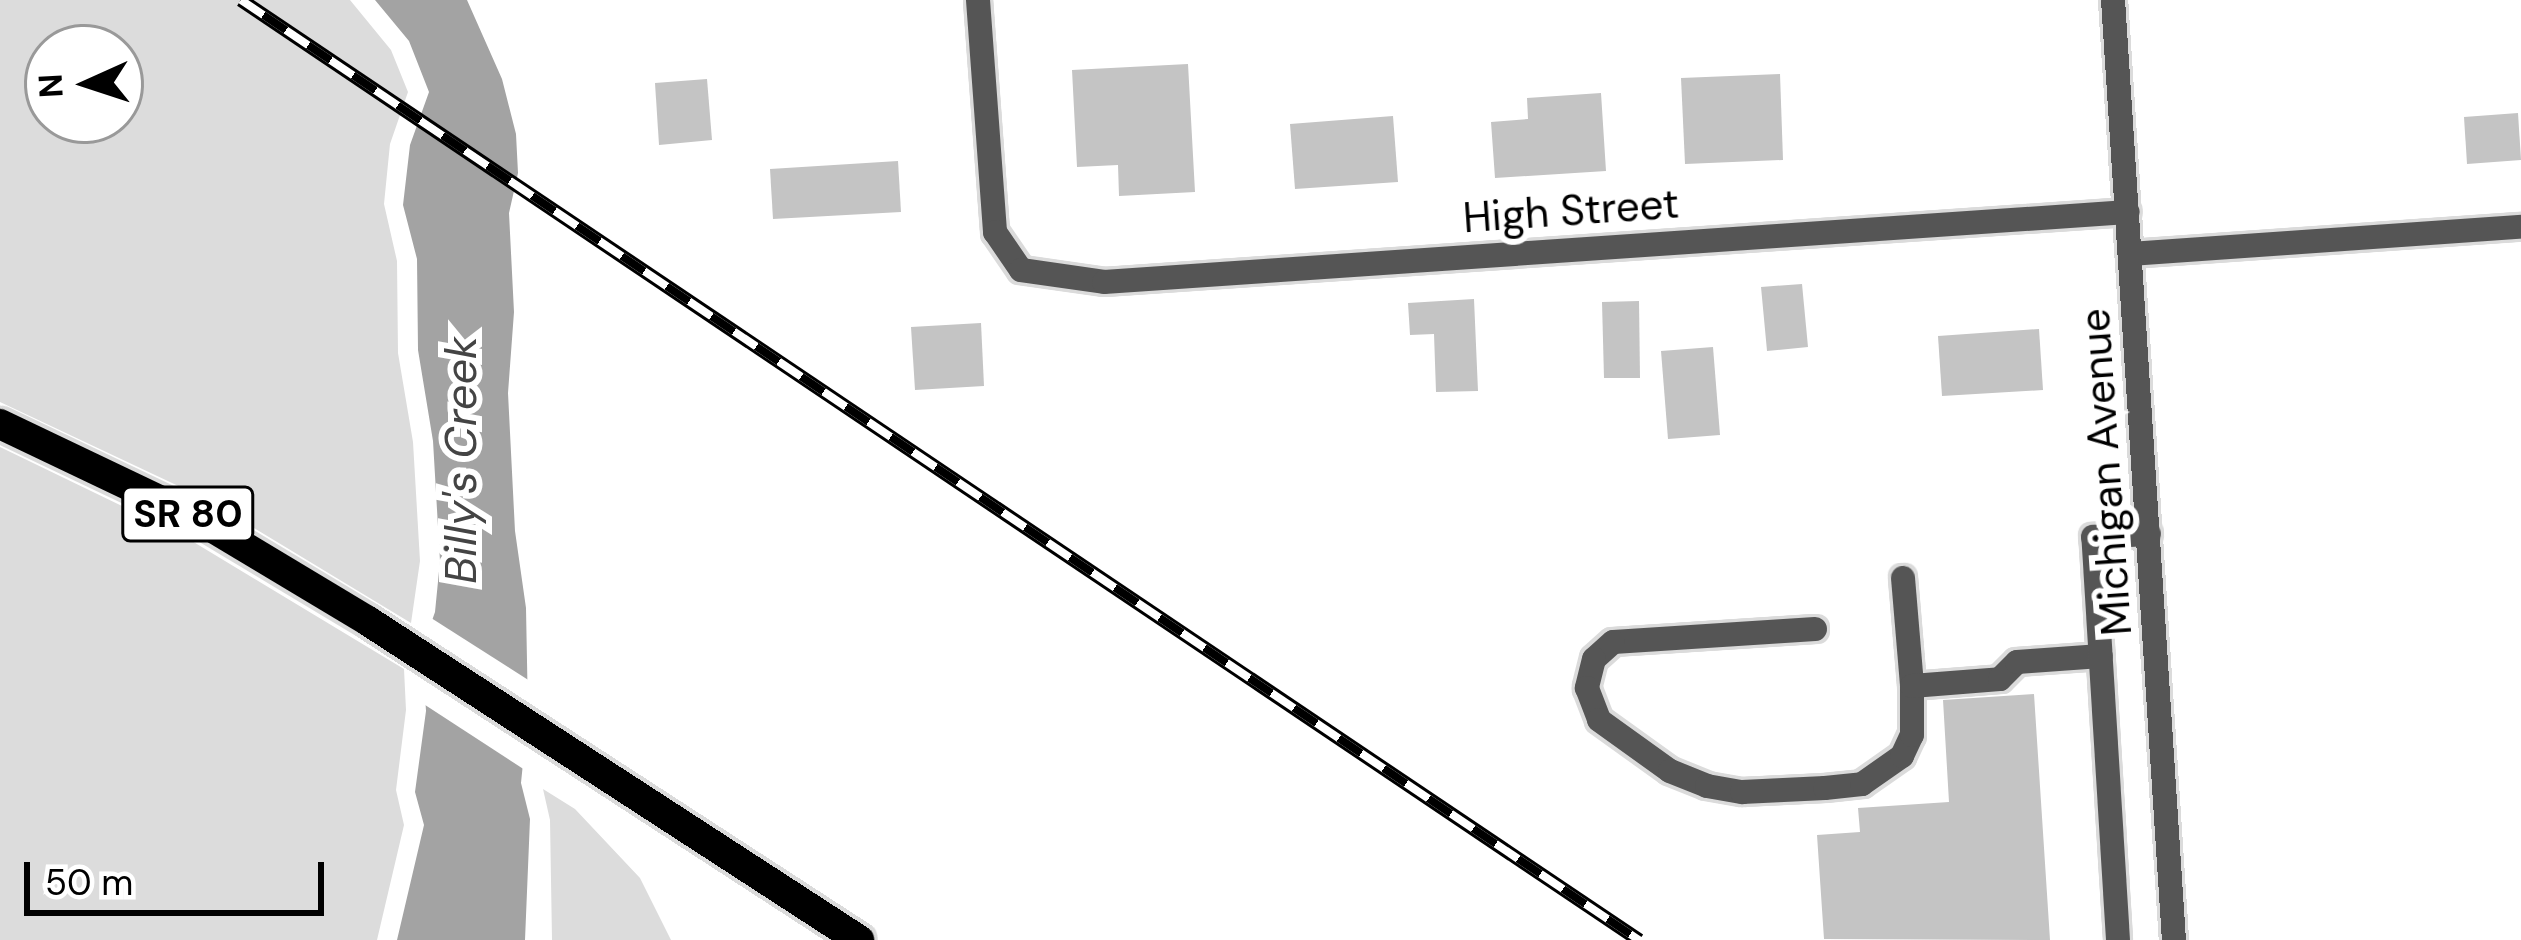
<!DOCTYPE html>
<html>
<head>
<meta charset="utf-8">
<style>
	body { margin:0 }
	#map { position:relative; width:2521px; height:940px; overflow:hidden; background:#fff; font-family:"DM Sans",sans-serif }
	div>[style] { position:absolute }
	.green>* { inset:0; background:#dcdcdc }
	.water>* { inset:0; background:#a3a3a3 }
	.pier>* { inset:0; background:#fff }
	.building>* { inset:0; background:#c4c4c4 }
	.roads { filter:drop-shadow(3px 0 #dbdbdb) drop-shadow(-3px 0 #dbdbdb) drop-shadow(0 3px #dbdbdb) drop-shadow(0 -3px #dbdbdb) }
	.service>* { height:24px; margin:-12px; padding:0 12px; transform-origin:12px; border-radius:12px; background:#555 }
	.minor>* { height:24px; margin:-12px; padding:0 12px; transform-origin:12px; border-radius:12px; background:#555 }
	.tertiary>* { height:24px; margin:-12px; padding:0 12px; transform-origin:12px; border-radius:12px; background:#555 }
	.primary>* { height:30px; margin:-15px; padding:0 15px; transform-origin:15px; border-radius:15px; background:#000 }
	.rail>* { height:14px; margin-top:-7px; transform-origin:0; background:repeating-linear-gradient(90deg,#fff 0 27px,#000 0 54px); box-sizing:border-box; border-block:3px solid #000 }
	span { translate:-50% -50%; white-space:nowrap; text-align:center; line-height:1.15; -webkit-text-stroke:12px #fff; paint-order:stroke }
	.shield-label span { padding:3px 9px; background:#fff; border:3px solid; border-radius:9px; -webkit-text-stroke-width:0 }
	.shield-label { font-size:39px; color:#000; font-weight:700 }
	.street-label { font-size:42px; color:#000 }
	.water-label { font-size:45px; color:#444; font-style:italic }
	.north { position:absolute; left:24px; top:24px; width:120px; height:120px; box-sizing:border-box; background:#fff; border:3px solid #999; border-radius:50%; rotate:267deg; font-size:33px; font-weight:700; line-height:48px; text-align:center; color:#000 }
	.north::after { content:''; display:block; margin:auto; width:42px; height:54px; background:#000; clip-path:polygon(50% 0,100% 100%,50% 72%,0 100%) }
	.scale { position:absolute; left:24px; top:862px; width:300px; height:54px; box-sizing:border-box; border:6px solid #000; border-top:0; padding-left:15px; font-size:36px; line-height:42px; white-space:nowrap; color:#000; -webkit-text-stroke:9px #fff; paint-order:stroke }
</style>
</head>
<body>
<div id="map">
	<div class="green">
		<i style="clip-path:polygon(evenodd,0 0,350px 0,391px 50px,408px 92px,390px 144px,384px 204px,397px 261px,398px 353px,413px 442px,420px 561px,411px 623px,206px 499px,0 402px,0 0,120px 48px,120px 120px,48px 120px,48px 48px,120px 48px)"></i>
		<i style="clip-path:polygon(0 447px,182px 535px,404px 669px,406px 710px,396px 790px,404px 825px,377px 940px,0 940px)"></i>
		<i style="clip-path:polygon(543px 789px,575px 809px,640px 878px,671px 940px,552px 940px,550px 820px)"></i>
	</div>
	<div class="water">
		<i style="clip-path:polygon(375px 0,467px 0,502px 79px,516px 134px,518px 173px,509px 213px,514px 312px,508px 393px,515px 531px,526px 608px,528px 714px,521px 783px,530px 819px,525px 940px,397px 940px,424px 825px,415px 792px,426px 711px,422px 649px,435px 612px,440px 561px,433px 441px,418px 350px,417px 259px,403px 205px,410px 145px,429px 92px,409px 41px)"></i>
	</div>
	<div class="pier">
		<i style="clip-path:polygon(428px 616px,533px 683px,528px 772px,419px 701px,416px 649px)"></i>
	</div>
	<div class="building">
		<i style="clip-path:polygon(1188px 64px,1195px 192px,1119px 196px,1118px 165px,1077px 167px,1072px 70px)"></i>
		<i style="clip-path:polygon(1780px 74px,1783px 160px,1685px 164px,1681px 78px)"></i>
		<i style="clip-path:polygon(707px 79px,712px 140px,659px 145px,655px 83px)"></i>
		<i style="clip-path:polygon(1601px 93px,1606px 171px,1495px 178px,1491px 122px,1528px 119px,1527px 98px)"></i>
		<i style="clip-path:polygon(2518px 113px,2521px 160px,2467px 164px,2464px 117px)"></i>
		<i style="clip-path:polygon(1393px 116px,1398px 182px,1295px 189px,1290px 124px)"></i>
		<i style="clip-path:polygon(898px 161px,901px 212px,773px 219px,770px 169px)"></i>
		<i style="clip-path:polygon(1802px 284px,1808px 347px,1767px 351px,1761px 287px)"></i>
		<i style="clip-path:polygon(1474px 299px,1478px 391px,1436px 392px,1434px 334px,1410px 335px,1408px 303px)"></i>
		<i style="clip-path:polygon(1639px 301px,1640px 378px,1604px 378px,1602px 302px)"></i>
		<i style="clip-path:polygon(981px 323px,984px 386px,915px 390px,911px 327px)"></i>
		<i style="clip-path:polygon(2039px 329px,2043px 390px,1942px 396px,1938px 336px)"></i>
		<i style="clip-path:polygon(1713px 347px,1720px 435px,1668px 439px,1661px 351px)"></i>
		<i style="clip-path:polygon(2034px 694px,2050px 940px,1824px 939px,1817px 835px,1860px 832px,1858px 808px,1949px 802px,1943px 700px)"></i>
	</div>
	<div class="roads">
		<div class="service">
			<i style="left:1903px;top:578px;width:108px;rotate:85.2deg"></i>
			<i style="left:1815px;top:629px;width:202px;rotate:176.3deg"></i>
			<i style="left:1613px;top:642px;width:25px;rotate:138deg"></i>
			<i style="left:1594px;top:659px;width:30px;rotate:104deg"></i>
			<i style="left:1587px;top:688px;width:34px;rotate:69deg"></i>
			<i style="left:1599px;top:720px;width:87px;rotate:35.7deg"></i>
			<i style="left:1670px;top:771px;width:40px;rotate:22deg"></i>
			<i style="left:1707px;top:786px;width:36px;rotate:10deg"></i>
			<i style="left:1742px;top:792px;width:83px;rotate:-2.8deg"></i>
			<i style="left:1825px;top:788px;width:37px;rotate:-6deg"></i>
			<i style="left:1862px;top:784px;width:49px;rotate:-35deg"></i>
			<i style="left:1902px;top:756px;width:23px;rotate:-65deg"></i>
			<i style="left:1912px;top:735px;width:49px;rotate:-90deg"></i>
			<i style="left:1912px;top:686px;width:88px;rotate:-4.5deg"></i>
			<i style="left:2000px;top:679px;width:24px;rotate:-45deg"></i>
			<i style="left:2017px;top:662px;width:84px;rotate:-4.1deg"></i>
			<i style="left:2118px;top:940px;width:404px;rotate:-93.5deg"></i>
			<i style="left:2093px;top:537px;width:56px;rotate:-3.1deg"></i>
		</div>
		<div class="minor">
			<i style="left:978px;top:0;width:233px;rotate:85.8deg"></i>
			<i style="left:995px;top:232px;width:46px;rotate:55.6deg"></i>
			<i style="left:1021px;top:270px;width:84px;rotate:8.2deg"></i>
			<i style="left:1104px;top:282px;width:1026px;rotate:-3.91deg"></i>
			<i style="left:2131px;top:254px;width:391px;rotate:-4deg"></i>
		</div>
		<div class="tertiary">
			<i style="left:2113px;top:0;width:942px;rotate:86.29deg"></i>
		</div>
		<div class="primary">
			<i style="left:0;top:424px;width:216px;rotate:25.5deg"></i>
			<i style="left:195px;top:517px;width:202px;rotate:31deg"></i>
			<i style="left:368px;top:621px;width:586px;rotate:33.01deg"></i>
		</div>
	</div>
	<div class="rail">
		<i style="left:241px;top:0;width:1685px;rotate:33.92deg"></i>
	</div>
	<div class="shield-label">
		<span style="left:188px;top:514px">SR 80</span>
	</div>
	<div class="street-label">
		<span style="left:1571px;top:211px;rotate:-4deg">High Street</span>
		<span style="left:2106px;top:472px;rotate:-94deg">Michigan Avenue</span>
	</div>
	<div class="water-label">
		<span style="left:461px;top:460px;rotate:-90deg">Billy's Creek</span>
	</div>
	<div class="north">N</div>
	<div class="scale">50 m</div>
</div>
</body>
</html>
